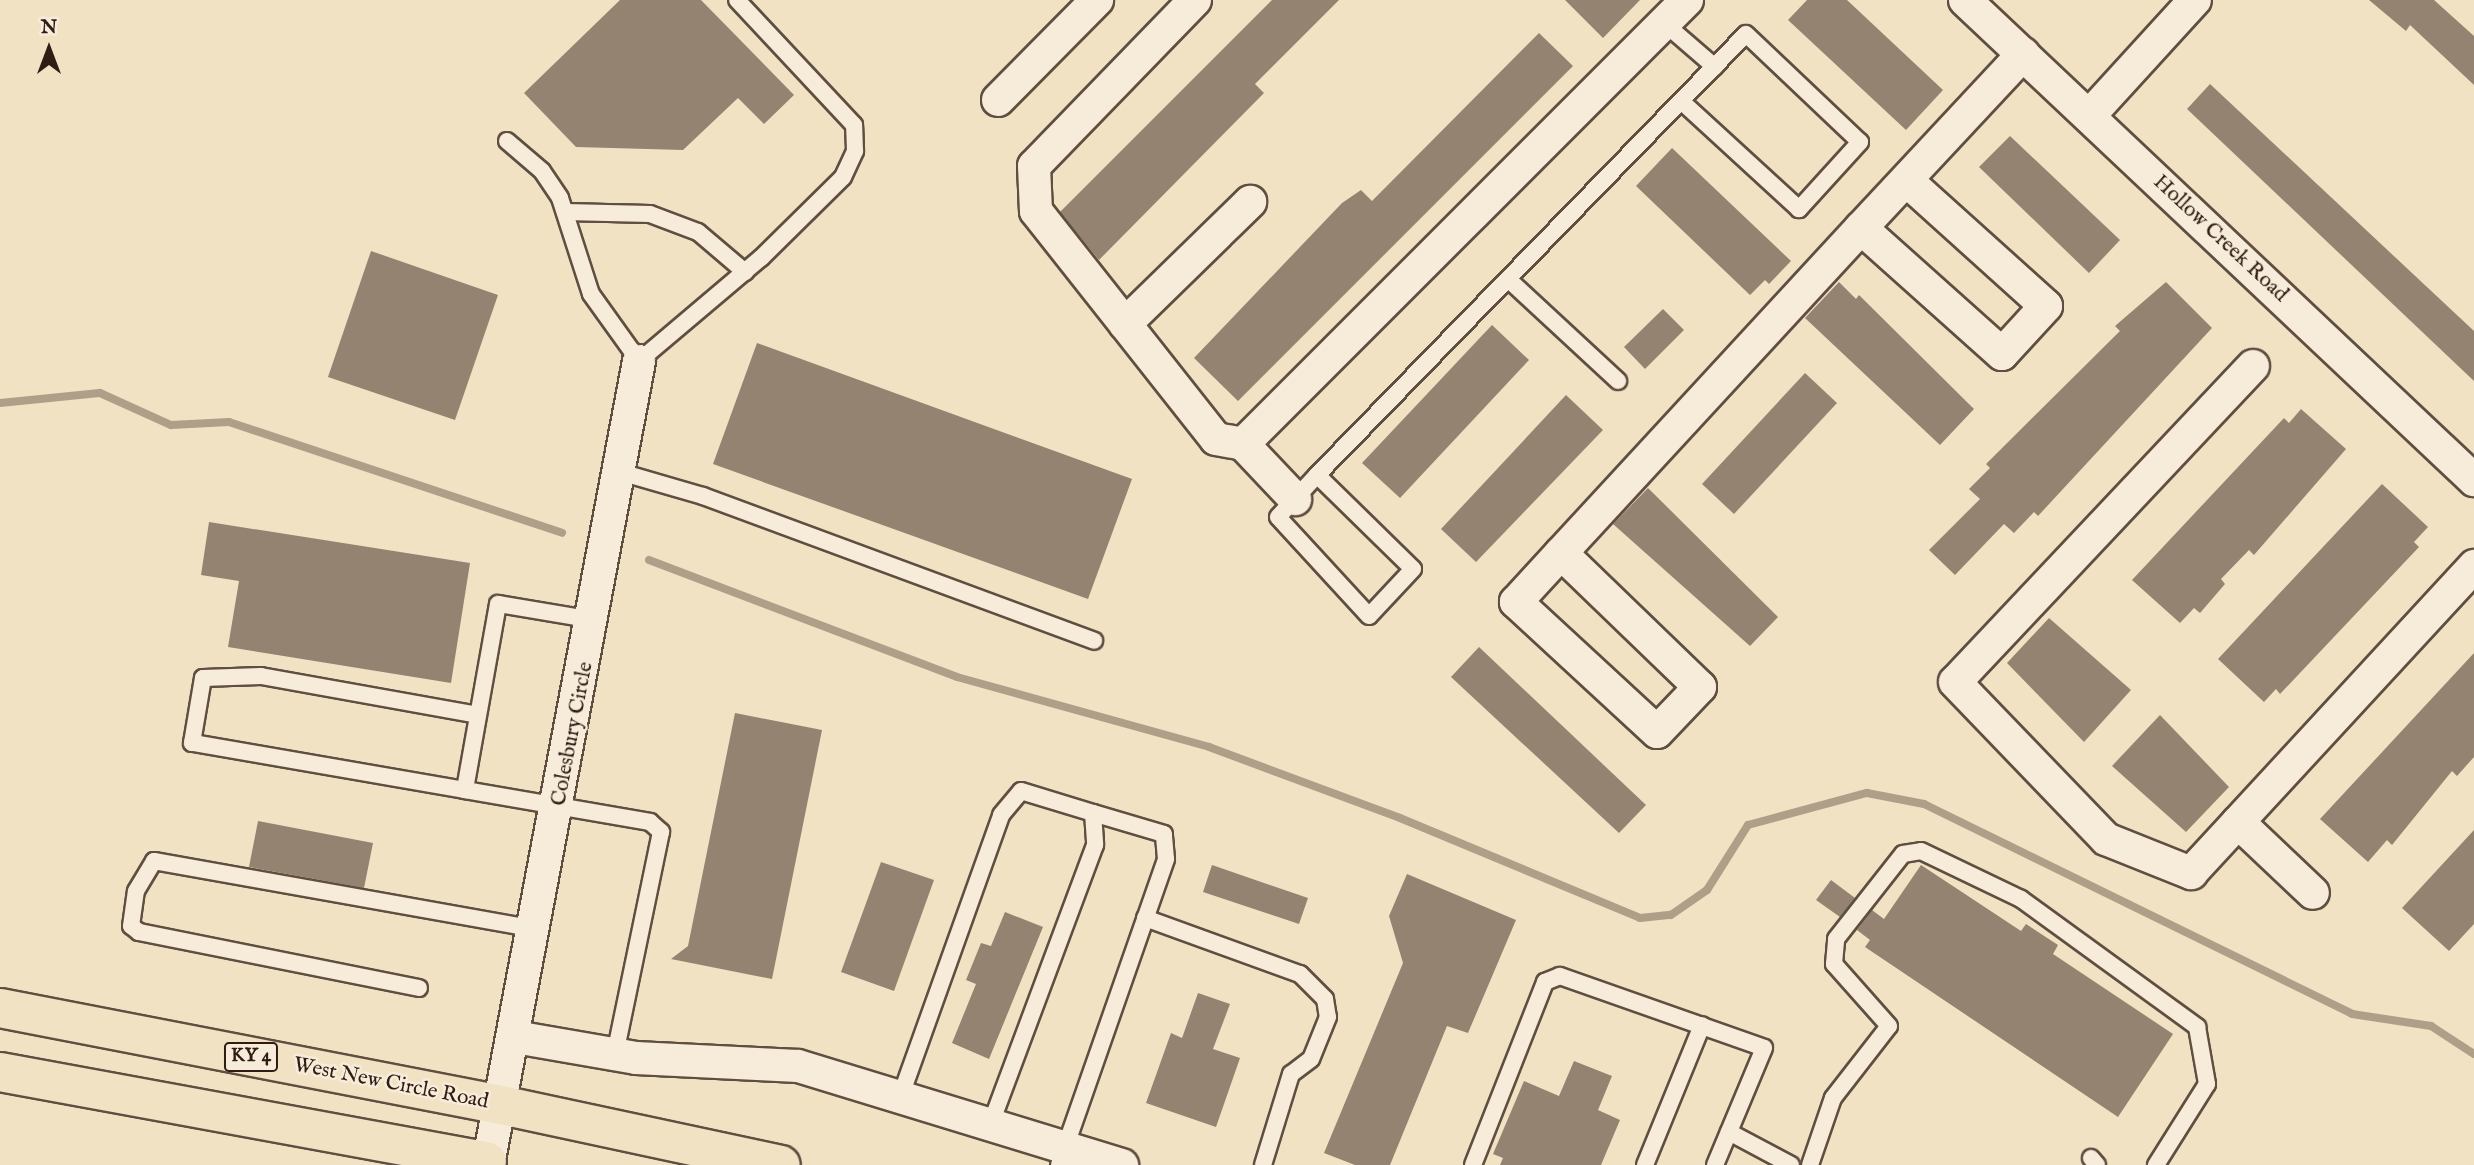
<!DOCTYPE html>
<html>
<head>
<meta charset="utf-8">
<style>
	body { margin:0 }
	#map { position:relative; width:2474px; height:1165px; overflow:hidden; background:#f1e2c4; font-family:"IM FELL English",serif }
	div>[style] { position:absolute }
	.stream>* { height:8px; margin:-4px; padding:0 4px; transform-origin:4px; border-radius:4px; background:#af9f88 }
	.building>* { inset:0; background:#948370 }
	.roads { filter:drop-shadow(2px 0 #604e41) drop-shadow(-2px 0 #604e41) drop-shadow(0 2px #604e41) drop-shadow(0 -2px #604e41) }
	.service>* { height:16px; margin:-8px; padding:0 8px; transform-origin:8px; border-radius:8px; background:#f6ecd9 }
	.minor>* { height:32px; margin:-16px; padding:0 16px; transform-origin:16px; border-radius:16px; background:#f6ecd9 }
	.trunk>* { height:38px; margin:-19px; padding:0 19px; transform-origin:19px; border-radius:19px; background:#f1e2c4 }
	.motorway>* { height:38px; margin:-19px; padding:0 19px; transform-origin:19px; border-radius:19px; background:#f1e2c4 }
	span { translate:-50% -50%; white-space:nowrap; text-align:center; line-height:1.15; -webkit-text-stroke:5px #f6ecd9; paint-order:stroke }
	.shield-label span { padding:2px 5px; background:#f6ecd9; border:2px solid; border-radius:5px; -webkit-text-stroke-width:0 }
	.shield-label { font-size:19px; color:#301c15; font-weight:700 }
	.street-label { font-size:21px; color:#301c15 }
	.north { position:absolute; left:14px; top:14px; width:70px; height:70px; -webkit-text-stroke:5px #f6ecd9; paint-order:stroke; rotate:0deg; font-size:19px; font-weight:700; line-height:28px; text-align:center; color:#301c15 }
	.north::after { content:''; display:block; margin:auto; width:24px; height:32px; background:#301c15; clip-path:polygon(50% 0,100% 100%,50% 72%,0 100%) }
</style>
</head>
<body>
<div id="map">
	<div class="stream">
		<i style="left:0;top:403px;width:100px;rotate:-5.7deg"></i>
		<i style="left:100px;top:393px;width:78px;rotate:24.3deg"></i>
		<i style="left:171px;top:425px;width:58px;rotate:-3deg"></i>
		<i style="left:229px;top:422px;width:351px;rotate:18.4deg"></i>
		<i style="left:649px;top:560px;width:329px;rotate:20.8deg"></i>
		<i style="left:957px;top:677px;width:262px;rotate:15.5deg"></i>
		<i style="left:1209px;top:747px;width:204px;rotate:20.4deg"></i>
		<i style="left:1400px;top:818px;width:260px;rotate:22.6deg"></i>
		<i style="left:1640px;top:918px;width:31px;rotate:-6deg"></i>
		<i style="left:1671px;top:915px;width:44px;rotate:-34.8deg"></i>
		<i style="left:1707px;top:890px;width:77px;rotate:-57.8deg"></i>
		<i style="left:1748px;top:825px;width:123px;rotate:-15.1deg"></i>
		<i style="left:1867px;top:793px;width:58px;rotate:10.9deg"></i>
		<i style="left:1924px;top:804px;width:477px;rotate:26.1deg"></i>
		<i style="left:2352px;top:1014px;width:80px;rotate:8.6deg"></i>
		<i style="left:2431px;top:1026px;width:51px;rotate:33.1deg"></i>
	</div>
	<div class="building">
		<i style="clip-path:polygon(620px 0,701px 0,794px 95px,764px 124px,738px 98px,683px 150px,576px 147px,524px 93px)"></i>
		<i style="clip-path:polygon(1272px 0,1339px 0,1255px 84px,1264px 93px,1099px 260px,1060px 212px)"></i>
		<i style="clip-path:polygon(1565px 0,1640px 0,1603px 38px)"></i>
		<i style="clip-path:polygon(1807px 0,1847px 0,1943px 90px,1906px 130px,1788px 20px)"></i>
		<i style="clip-path:polygon(2369px 0,2434px 0,2474px 36px,2474px 85px,2410px 25px,2406px 31px)"></i>
		<i style="clip-path:polygon(1539px 33px,1573px 66px,1238px 401px,1194px 358px,1342px 203px,1361px 190px,1372px 201px)"></i>
		<i style="clip-path:polygon(2210px 84px,2474px 331px,2474px 381px,2187px 109px)"></i>
		<i style="clip-path:polygon(2010px 136px,2120px 240px,2089px 273px,1979px 167px)"></i>
		<i style="clip-path:polygon(1672px 148px,1791px 261px,1769px 284px,1765px 280px,1750px 295px,1636px 186px)"></i>
		<i style="clip-path:polygon(371px 251px,498px 295px,455px 420px,328px 377px)"></i>
		<i style="clip-path:polygon(1839px 282px,1856px 299px,1859px 295px,1974px 409px,1940px 445px,1805px 318px)"></i>
		<i style="clip-path:polygon(2166px 282px,2212px 328px,2038px 516px,2034px 512px,2014px 533px,2004px 524px,1955px 575px,1929px 550px,1980px 499px,1969px 489px,1990px 468px,1986px 464px,2120px 331px,2115px 326px)"></i>
		<i style="clip-path:polygon(1663px 309px,1684px 330px,1645px 369px,1624px 347px)"></i>
		<i style="clip-path:polygon(1492px 325px,1529px 360px,1400px 498px,1362px 463px)"></i>
		<i style="clip-path:polygon(757px 343px,1132px 479px,1088px 599px,713px 464px)"></i>
		<i style="clip-path:polygon(1805px 373px,1837px 403px,1734px 514px,1702px 484px)"></i>
		<i style="clip-path:polygon(1566px 395px,1603px 430px,1476px 562px,1441px 529px)"></i>
		<i style="clip-path:polygon(2301px 409px,2346px 449px,2254px 555px,2249px 550px,2221px 579px,2225px 584px,2200px 613px,2194px 608px,2180px 623px,2132px 580px,2284px 418px,2289px 423px)"></i>
		<i style="clip-path:polygon(2382px 484px,2428px 527px,2414px 542px,2419px 547px,2280px 694px,2276px 689px,2264px 702px,2218px 659px)"></i>
		<i style="clip-path:polygon(1648px 488px,1778px 617px,1750px 646px,1613px 524px)"></i>
		<i style="clip-path:polygon(209px 522px,470px 563px,451px 683px,228px 647px,239px 581px,201px 575px)"></i>
		<i style="clip-path:polygon(2049px 618px,2131px 690px,2084px 742px,2007px 663px)"></i>
		<i style="clip-path:polygon(1479px 647px,1646px 805px,1619px 833px,1451px 677px)"></i>
		<i style="clip-path:polygon(2474px 653px,2474px 757px,2457px 776px,2452px 771px,2392px 845px,2387px 840px,2368px 862px,2320px 819px)"></i>
		<i style="clip-path:polygon(735px 713px,822px 730px,772px 979px,671px 959px,688px 946px)"></i>
		<i style="clip-path:polygon(2160px 715px,2229px 787px,2186px 832px,2112px 766px)"></i>
		<i style="clip-path:polygon(258px 821px,373px 843px,364px 888px,249px 867px)"></i>
		<i style="clip-path:polygon(2474px 830px,2474px 924px,2449px 951px,2402px 908px)"></i>
		<i style="clip-path:polygon(881px 862px,934px 880px,894px 991px,841px 972px)"></i>
		<i style="clip-path:polygon(1212px 865px,1308px 898px,1299px 924px,1203px 892px)"></i>
		<i style="clip-path:polygon(1921px 865px,2021px 931px,2026px 924px,2058px 945px,2053px 954px,2173px 1034px,2118px 1117px,1865px 947px,1870px 940px,1857px 930px,1872px 910px,1884px 919px)"></i>
		<i style="clip-path:polygon(1407px 874px,1516px 920px,1468px 1033px,1447px 1026px,1390px 1165px,1355px 1165px,1324px 1153px,1403px 963px,1389px 916px)"></i>
		<i style="clip-path:polygon(1831px 880px,1855px 898px,1840px 917px,1816px 900px)"></i>
		<i style="clip-path:polygon(1005px 912px,1043px 927px,989px 1059px,952px 1043px,976px 984px,966px 980px,981px 943px,991px 946px)"></i>
		<i style="clip-path:polygon(1198px 993px,1230px 1004px,1213px 1049px,1240px 1058px,1216px 1127px,1146px 1103px,1171px 1033px,1182px 1038px)"></i>
		<i style="clip-path:polygon(1574px 1061px,1612px 1076px,1598px 1110px,1620px 1120px,1601px 1165px,1500px 1165px,1503px 1158px,1493px 1154px,1524px 1081px,1559px 1096px)"></i>
	</div>
	<div class="roads">
		<div class="service">
			<i style="left:1664px;top:23px;width:67px;rotate:40.8deg"></i>
			<i style="left:507px;top:141px;width:46px;rotate:40.6deg"></i>
			<i style="left:542px;top:171px;width:32px;rotate:56deg"></i>
			<i style="left:560px;top:198px;width:101px;rotate:72.1deg"></i>
			<i style="left:591px;top:294px;width:82px;rotate:54.4deg"></i>
			<i style="left:639px;top:361px;width:160px;rotate:-40.2deg"></i>
			<i style="left:761px;top:258px;width:115px;rotate:-44.6deg"></i>
			<i style="left:843px;top:177px;width:29px;rotate:-65deg"></i>
			<i style="left:855px;top:151px;width:26px;rotate:-92deg"></i>
			<i style="left:854px;top:125px;width:171px;rotate:-133.1deg"></i>
			<i style="left:565px;top:212px;width:85px;rotate:1.3deg"></i>
			<i style="left:650px;top:214px;width:51px;rotate:20.6deg"></i>
			<i style="left:698px;top:232px;width:62px;rotate:40.4deg"></i>
			<i style="left:1508px;top:279px;width:150px;rotate:42.8deg"></i>
			<i style="left:620px;top:472px;width:86px;rotate:16.1deg"></i>
			<i style="left:703px;top:496px;width:417px;rotate:20.3deg"></i>
			<i style="left:1317px;top:475px;width:134px;rotate:44.4deg"></i>
			<i style="left:1413px;top:569px;width:64px;rotate:133.1deg"></i>
			<i style="left:1369px;top:616px;width:134px;rotate:-132.6deg"></i>
			<i style="left:1278px;top:517px;width:57px;rotate:-47.1deg"></i>
			<i style="left:1317px;top:475px;width:615px;rotate:-45.79deg"></i>
			<i style="left:1746px;top:34px;width:157px;rotate:43.5deg"></i>
			<i style="left:1860px;top:142px;width:91px;rotate:132.3deg"></i>
			<i style="left:1799px;top:209px;width:160px;rotate:-137.5deg"></i>
			<i style="left:594px;top:620px;width:97px;rotate:-170.5deg"></i>
			<i style="left:498px;top:604px;width:189px;rotate:100.1deg"></i>
			<i style="left:465px;top:790px;width:188px;rotate:9.8deg"></i>
			<i style="left:650px;top:822px;width:15px;rotate:42deg"></i>
			<i style="left:661px;top:832px;width:227px;rotate:101.7deg"></i>
			<i style="left:465px;top:790px;width:277px;rotate:-170.2deg"></i>
			<i style="left:192px;top:743px;width:66px;rotate:-80.4deg"></i>
			<i style="left:203px;top:678px;width:58px;rotate:-2deg"></i>
			<i style="left:261px;top:676px;width:220px;rotate:10.2deg"></i>
			<i style="left:1145px;top:918px;width:165px;rotate:19.9deg"></i>
			<i style="left:1300px;top:974px;width:35px;rotate:45deg"></i>
			<i style="left:1325px;top:999px;width:18px;rotate:81deg"></i>
			<i style="left:1328px;top:1017px;width:45px;rotate:112deg"></i>
			<i style="left:1311px;top:1059px;width:25px;rotate:143deg"></i>
			<i style="left:1291px;top:1074px;width:95px;rotate:107.1deg"></i>
			<i style="left:419px;top:988px;width:286px;rotate:-168.7deg"></i>
			<i style="left:139px;top:932px;width:10px;rotate:-143deg"></i>
			<i style="left:131px;top:926px;width:35px;rotate:-82deg"></i>
			<i style="left:136px;top:891px;width:35px;rotate:-59deg"></i>
			<i style="left:154px;top:861px;width:387px;rotate:10.1deg"></i>
			<i style="left:901px;top:1095px;width:297px;rotate:-70.3deg"></i>
			<i style="left:1001px;top:815px;width:31px;rotate:-50deg"></i>
			<i style="left:1021px;top:791px;width:75px;rotate:17deg"></i>
			<i style="left:1093px;top:813px;width:32px;rotate:86deg"></i>
			<i style="left:1095px;top:845px;width:300px;rotate:110.5deg"></i>
			<i style="left:1729px;top:1132px;width:70px;rotate:28deg"></i>
			<i style="left:2091px;top:1158px;width:9px;rotate:49deg"></i>
			<i style="left:1059px;top:1165px;width:324px;rotate:-70.7deg"></i>
			<i style="left:1166px;top:859px;width:25px;rotate:-95deg"></i>
			<i style="left:1164px;top:834px;width:74px;rotate:-163.5deg"></i>
			<i style="left:1473px;top:1165px;width:197px;rotate:-68.5deg"></i>
			<i style="left:1545px;top:982px;width:16px;rotate:-22deg"></i>
			<i style="left:1560px;top:976px;width:216px;rotate:19.4deg"></i>
			<i style="left:1764px;top:1048px;width:127px;rotate:112.7deg"></i>
			<i style="left:1645px;top:1165px;width:151px;rotate:-67.8deg"></i>
			<i style="left:1810px;top:1165px;width:71px;rotate:-71.1deg"></i>
			<i style="left:1833px;top:1098px;width:91px;rotate:-52.1deg"></i>
			<i style="left:1889px;top:1026px;width:83px;rotate:-131.6deg"></i>
			<i style="left:1834px;top:964px;width:25px;rotate:-85deg"></i>
			<i style="left:1836px;top:939px;width:108px;rotate:-51.8deg"></i>
			<i style="left:1903px;top:854px;width:18px;rotate:-9deg"></i>
			<i style="left:1921px;top:851px;width:111px;rotate:25.6deg"></i>
			<i style="left:2021px;top:899px;width:218px;rotate:36deg"></i>
			<i style="left:2197px;top:1027px;width:58px;rotate:80deg"></i>
			<i style="left:2207px;top:1084px;width:96px;rotate:122.2deg"></i>
		</div>
		<div class="minor">
			<i style="left:1195px;top:0;width:231px;rotate:134.1deg"></i>
			<i style="left:1034px;top:166px;width:45px;rotate:87.5deg"></i>
			<i style="left:1036px;top:211px;width:290px;rotate:51.7deg"></i>
			<i style="left:1216px;top:439px;width:27px;rotate:10deg"></i>
			<i style="left:1243px;top:444px;width:628px;rotate:-45deg"></i>
			<i style="left:1965px;top:0;width:700px;rotate:43.32deg"></i>
			<i style="left:998px;top:100px;width:141px;rotate:-45.3deg"></i>
			<i style="left:2089px;top:116px;width:157px;rotate:-47.6deg"></i>
			<i style="left:1861px;top:228px;width:189px;rotate:41.8deg"></i>
			<i style="left:2002px;top:354px;width:65px;rotate:-47.5deg"></i>
			<i style="left:2046px;top:306px;width:188px;rotate:-138deg"></i>
			<i style="left:1125px;top:324px;width:175px;rotate:-44.3deg"></i>
			<i style="left:2253px;top:366px;width:434px;rotate:133.3deg"></i>
			<i style="left:1955px;top:682px;width:218px;rotate:46.1deg"></i>
			<i style="left:2106px;top:839px;width:92px;rotate:21.8deg"></i>
			<i style="left:2191px;top:873px;width:418px;rotate:-47.3deg"></i>
			<i style="left:1243px;top:444px;width:76px;rotate:46.6deg"></i>
			<i style="left:1561px;top:553px;width:193px;rotate:44deg"></i>
			<i style="left:1700px;top:687px;width:62px;rotate:133.7deg"></i>
			<i style="left:1657px;top:732px;width:192px;rotate:-137.3deg"></i>
			<i style="left:1516px;top:602px;width:67px;rotate:-47.4deg"></i>
			<i style="left:1561px;top:553px;width:442px;rotate:-47.3deg"></i>
			<i style="left:1861px;top:228px;width:238px;rotate:-47deg"></i>
			<i style="left:2238px;top:822px;width:103px;rotate:43.4deg"></i>
			<i style="left:515px;top:1037px;width:123px;rotate:9.8deg"></i>
			<i style="left:636px;top:1058px;width:162px;rotate:2.8deg"></i>
			<i style="left:798px;top:1066px;width:339px;rotate:17deg"></i>
			<i style="left:488px;top:1165px;width:818px;rotate:-79.36deg"></i>
		</div>
		<div class="trunk">
			<i style="left:501px;top:1105px;width:286px;rotate:12.1deg"></i>
		</div>
		<div class="motorway">
			<i style="left:0;top:1008px;width:510px;rotate:10.96deg"></i>
			<i style="left:0;top:1072px;width:495px;rotate:10.4deg"></i>
		</div>
	</div>
	<div class="shield-label">
		<span style="left:251px;top:1057px">KY 4</span>
	</div>
	<div class="street-label">
		<span style="left:2220px;top:239px;rotate:43deg">Hollow Creek Road</span>
		<span style="left:573px;top:734px;rotate:-79deg">Colesbury Circle</span>
		<span style="left:391px;top:1084px;rotate:11deg">West New Circle Road</span>
	</div>
	<div class="north">N</div>
</div>
</body>
</html>
